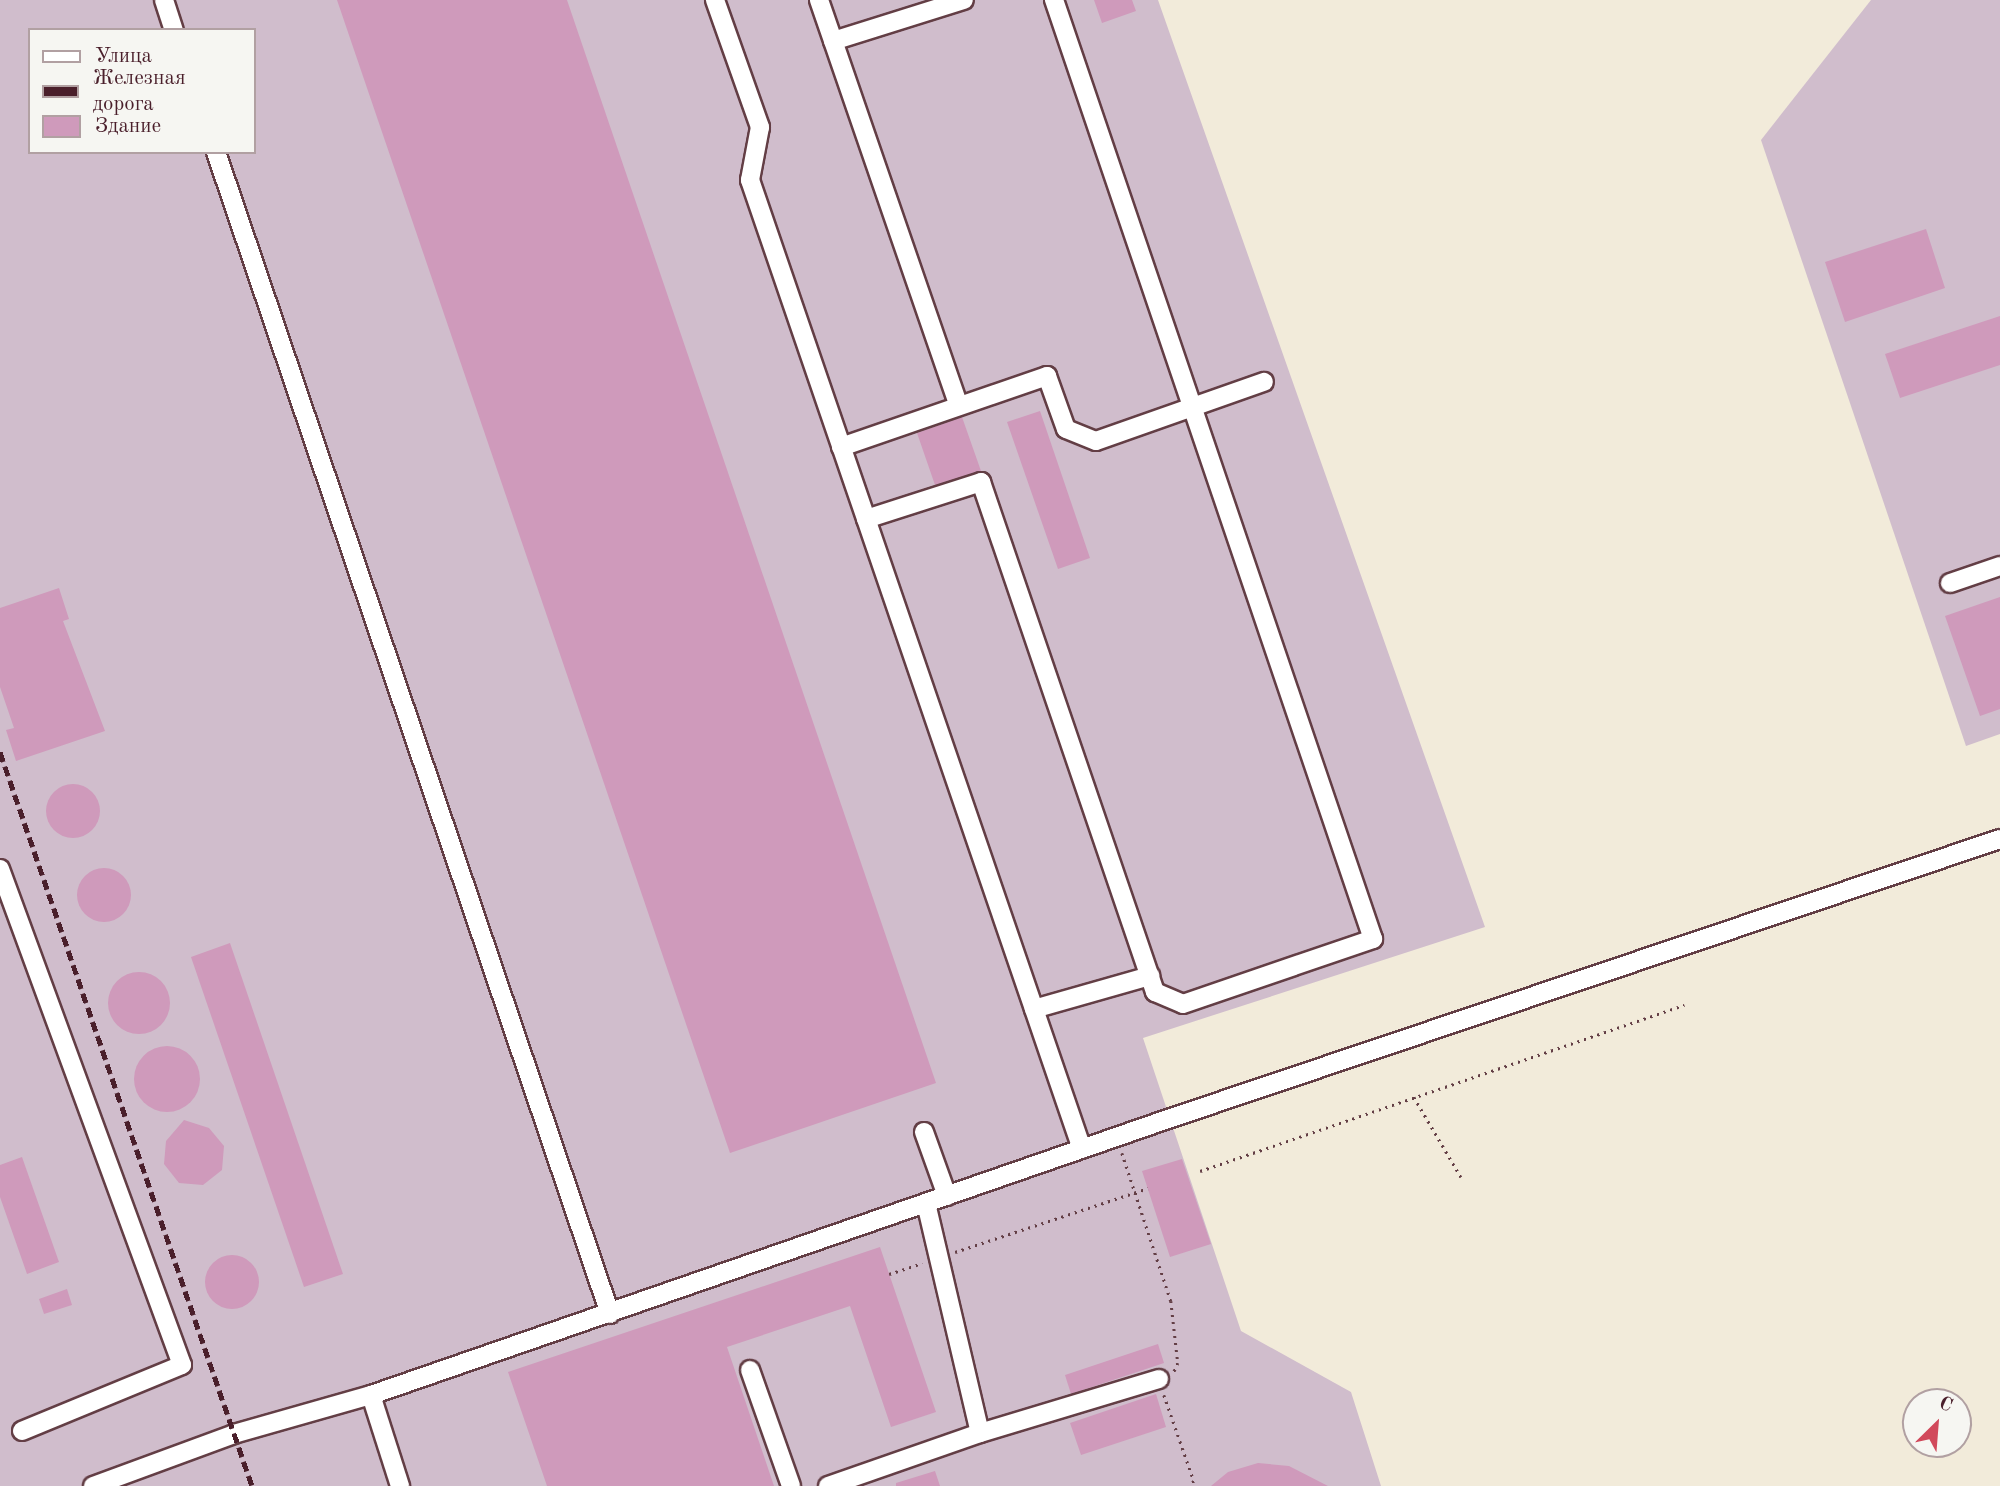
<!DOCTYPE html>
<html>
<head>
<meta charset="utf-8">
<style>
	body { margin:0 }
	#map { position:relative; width:2000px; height:1486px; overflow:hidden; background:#f2ebda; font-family:"Old Standard TT",serif }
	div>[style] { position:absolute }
	.industrial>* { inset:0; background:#d0bdcc }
	.building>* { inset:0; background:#cf9abb }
	.round { border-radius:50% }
	.path>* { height:2.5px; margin-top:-1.25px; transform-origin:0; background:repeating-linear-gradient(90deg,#633e45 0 2px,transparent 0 7px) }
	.roads { filter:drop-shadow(2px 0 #633e45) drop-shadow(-2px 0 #633e45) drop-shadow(0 2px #633e45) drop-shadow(0 -2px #633e45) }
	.minor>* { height:18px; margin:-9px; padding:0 9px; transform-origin:9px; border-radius:9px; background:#fff }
	.rail>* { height:5px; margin-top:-2.5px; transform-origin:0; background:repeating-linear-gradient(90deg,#4a1f2b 0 10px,transparent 0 15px) }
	span { translate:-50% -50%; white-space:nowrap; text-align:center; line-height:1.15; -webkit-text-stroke:6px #f6f6f2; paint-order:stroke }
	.legend { position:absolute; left:28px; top:28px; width:228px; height:126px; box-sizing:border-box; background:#f6f6f2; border:2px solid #b1a0a2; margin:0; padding:9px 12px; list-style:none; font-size:21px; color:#4a1f2b }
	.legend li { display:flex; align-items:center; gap:14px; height:35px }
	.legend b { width:35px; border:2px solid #b1a0a2 }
	.north { position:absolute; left:1902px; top:1388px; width:70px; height:70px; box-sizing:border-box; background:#f6f6f2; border:2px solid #b1a0a2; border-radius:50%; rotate:25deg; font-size:19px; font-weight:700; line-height:28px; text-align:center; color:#4a1f2b }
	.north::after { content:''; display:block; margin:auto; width:24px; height:32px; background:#d1495b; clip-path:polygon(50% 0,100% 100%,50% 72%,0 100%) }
</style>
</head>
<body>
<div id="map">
	<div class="industrial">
		<i style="clip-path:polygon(evenodd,0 0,1158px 0,1485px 927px,1143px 1038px,1241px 1331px,1351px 1392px,1381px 1486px,0 1486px,0 0,30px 30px,254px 30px,254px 152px,30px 152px,30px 30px)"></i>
		<i style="clip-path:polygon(1871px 0,2000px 0,2000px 734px,1966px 746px,1761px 140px)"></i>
	</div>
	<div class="building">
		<i style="clip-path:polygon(337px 0,567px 0,936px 1083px,730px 1153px)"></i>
		<i style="clip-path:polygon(1094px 0,1132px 0,1136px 11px,1102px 23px)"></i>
		<i style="clip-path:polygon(1926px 229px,1945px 288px,1845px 322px,1825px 262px)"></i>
		<i style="clip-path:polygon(2000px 316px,2000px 365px,1900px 398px,1885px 354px)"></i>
		<i style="clip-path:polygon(1040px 411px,1090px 558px,1058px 569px,1007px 422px)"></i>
		<i style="clip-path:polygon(962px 417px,981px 471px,935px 485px,917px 433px)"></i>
		<i style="clip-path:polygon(59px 588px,69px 619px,63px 621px,105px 731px,16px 761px,6px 730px,14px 728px,0 687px,0 608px)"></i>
		<i style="clip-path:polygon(2000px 597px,2000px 709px,1980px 716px,1945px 616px)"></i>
		<i class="round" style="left:46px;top:784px;width:54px;height:54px"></i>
		<i class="round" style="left:77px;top:868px;width:54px;height:54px"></i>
		<i style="clip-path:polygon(230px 943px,343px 1274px,304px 1287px,191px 957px)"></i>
		<i class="round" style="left:108px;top:972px;width:62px;height:62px"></i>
		<i class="round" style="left:134px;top:1046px;width:66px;height:66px"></i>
		<i style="clip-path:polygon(184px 1120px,209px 1128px,224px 1146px,222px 1170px,203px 1185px,179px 1183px,164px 1164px,166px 1141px)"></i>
		<i style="clip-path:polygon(22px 1157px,59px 1262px,27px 1274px,0 1197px,0 1165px)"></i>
		<i style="clip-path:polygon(1182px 1159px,1211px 1244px,1170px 1257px,1142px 1171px)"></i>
		<i style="clip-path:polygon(880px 1247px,936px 1412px,891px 1427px,850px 1306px,727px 1347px,774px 1486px,547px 1486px,508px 1372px)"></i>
		<i class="round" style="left:205px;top:1255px;width:54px;height:54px"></i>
		<i style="clip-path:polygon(67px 1289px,72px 1305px,44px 1314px,39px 1299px)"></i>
		<i style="clip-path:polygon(1158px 1344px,1164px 1363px,1071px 1394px,1065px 1375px)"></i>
		<i style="clip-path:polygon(1156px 1394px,1166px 1427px,1081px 1455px,1070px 1423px)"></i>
		<i style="clip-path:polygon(1258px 1463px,1289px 1466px,1328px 1486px,1211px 1486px,1228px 1472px)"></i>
		<i style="clip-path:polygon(935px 1471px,940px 1486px,896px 1486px,896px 1483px)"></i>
	</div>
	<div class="path">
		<i style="left:1414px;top:1097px;width:93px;rotate:59.6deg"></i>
		<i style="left:1122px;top:1153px;width:156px;rotate:71.7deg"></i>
		<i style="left:1171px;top:1301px;width:62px;rotate:83.6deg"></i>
		<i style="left:1178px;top:1363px;width:10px;rotate:114deg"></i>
		<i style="left:1200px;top:1171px;width:512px;rotate:-18.93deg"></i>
		<i style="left:955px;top:1252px;width:203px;rotate:-18.3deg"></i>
		<i style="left:889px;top:1274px;width:35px;rotate:-18deg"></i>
		<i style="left:1164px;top:1395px;width:91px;rotate:70.8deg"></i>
		<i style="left:1194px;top:1481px;width:6px;rotate:129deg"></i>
	</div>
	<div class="roads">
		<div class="minor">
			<i style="left:164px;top:0;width:32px;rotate:72deg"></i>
			<i style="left:715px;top:0;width:135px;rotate:70.5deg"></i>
			<i style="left:760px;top:127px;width:54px;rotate:100.7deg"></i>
			<i style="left:750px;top:180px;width:1024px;rotate:71.09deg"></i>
			<i style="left:819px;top:0;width:429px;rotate:71deg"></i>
			<i style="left:833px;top:41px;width:137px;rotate:-17.4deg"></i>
			<i style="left:216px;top:152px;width:1227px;rotate:71.27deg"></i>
			<i style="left:841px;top:447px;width:218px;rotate:-19deg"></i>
			<i style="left:1047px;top:376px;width:56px;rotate:70.3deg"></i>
			<i style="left:1066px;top:429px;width:32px;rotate:22deg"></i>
			<i style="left:1096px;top:441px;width:178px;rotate:-19.4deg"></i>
			<i style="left:866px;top:519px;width:121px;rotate:-17.8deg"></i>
			<i style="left:981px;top:482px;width:539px;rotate:71.16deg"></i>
			<i style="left:1155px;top:992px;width:30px;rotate:23deg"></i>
			<i style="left:1183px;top:1004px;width:201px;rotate:-18.9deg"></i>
			<i style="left:1373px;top:939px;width:992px;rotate:-108.76deg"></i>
			<i style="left:1950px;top:583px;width:53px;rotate:-18.8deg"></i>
			<i style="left:0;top:869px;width:528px;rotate:69.85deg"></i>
			<i style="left:182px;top:1365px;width:173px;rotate:157.6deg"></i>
			<i style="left:1034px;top:1009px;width:121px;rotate:-15.9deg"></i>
			<i style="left:924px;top:1132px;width:68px;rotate:70.2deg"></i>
			<i style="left:926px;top:1203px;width:236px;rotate:76.8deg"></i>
			<i style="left:750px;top:1370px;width:123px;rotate:70.5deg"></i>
			<i style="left:371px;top:1395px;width:96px;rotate:72.3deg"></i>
			<i style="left:93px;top:1486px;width:150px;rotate:-20.2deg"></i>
			<i style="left:234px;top:1434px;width:142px;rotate:-15.9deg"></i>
			<i style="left:371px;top:1395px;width:847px;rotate:-19.1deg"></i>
			<i style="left:1171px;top:1118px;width:875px;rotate:-18.6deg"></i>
			<i style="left:828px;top:1486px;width:161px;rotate:-19.2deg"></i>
			<i style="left:980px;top:1433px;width:187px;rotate:-16.8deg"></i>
		</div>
	</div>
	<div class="rail">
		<i style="left:0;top:752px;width:776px;rotate:71.05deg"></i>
	</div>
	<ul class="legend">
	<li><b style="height:9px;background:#fff"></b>Улица</li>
	<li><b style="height:9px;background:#4a1f2b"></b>Железная дорога</li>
	<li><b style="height:19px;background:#cf9abb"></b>Здание</li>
	</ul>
	<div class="north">С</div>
</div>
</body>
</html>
